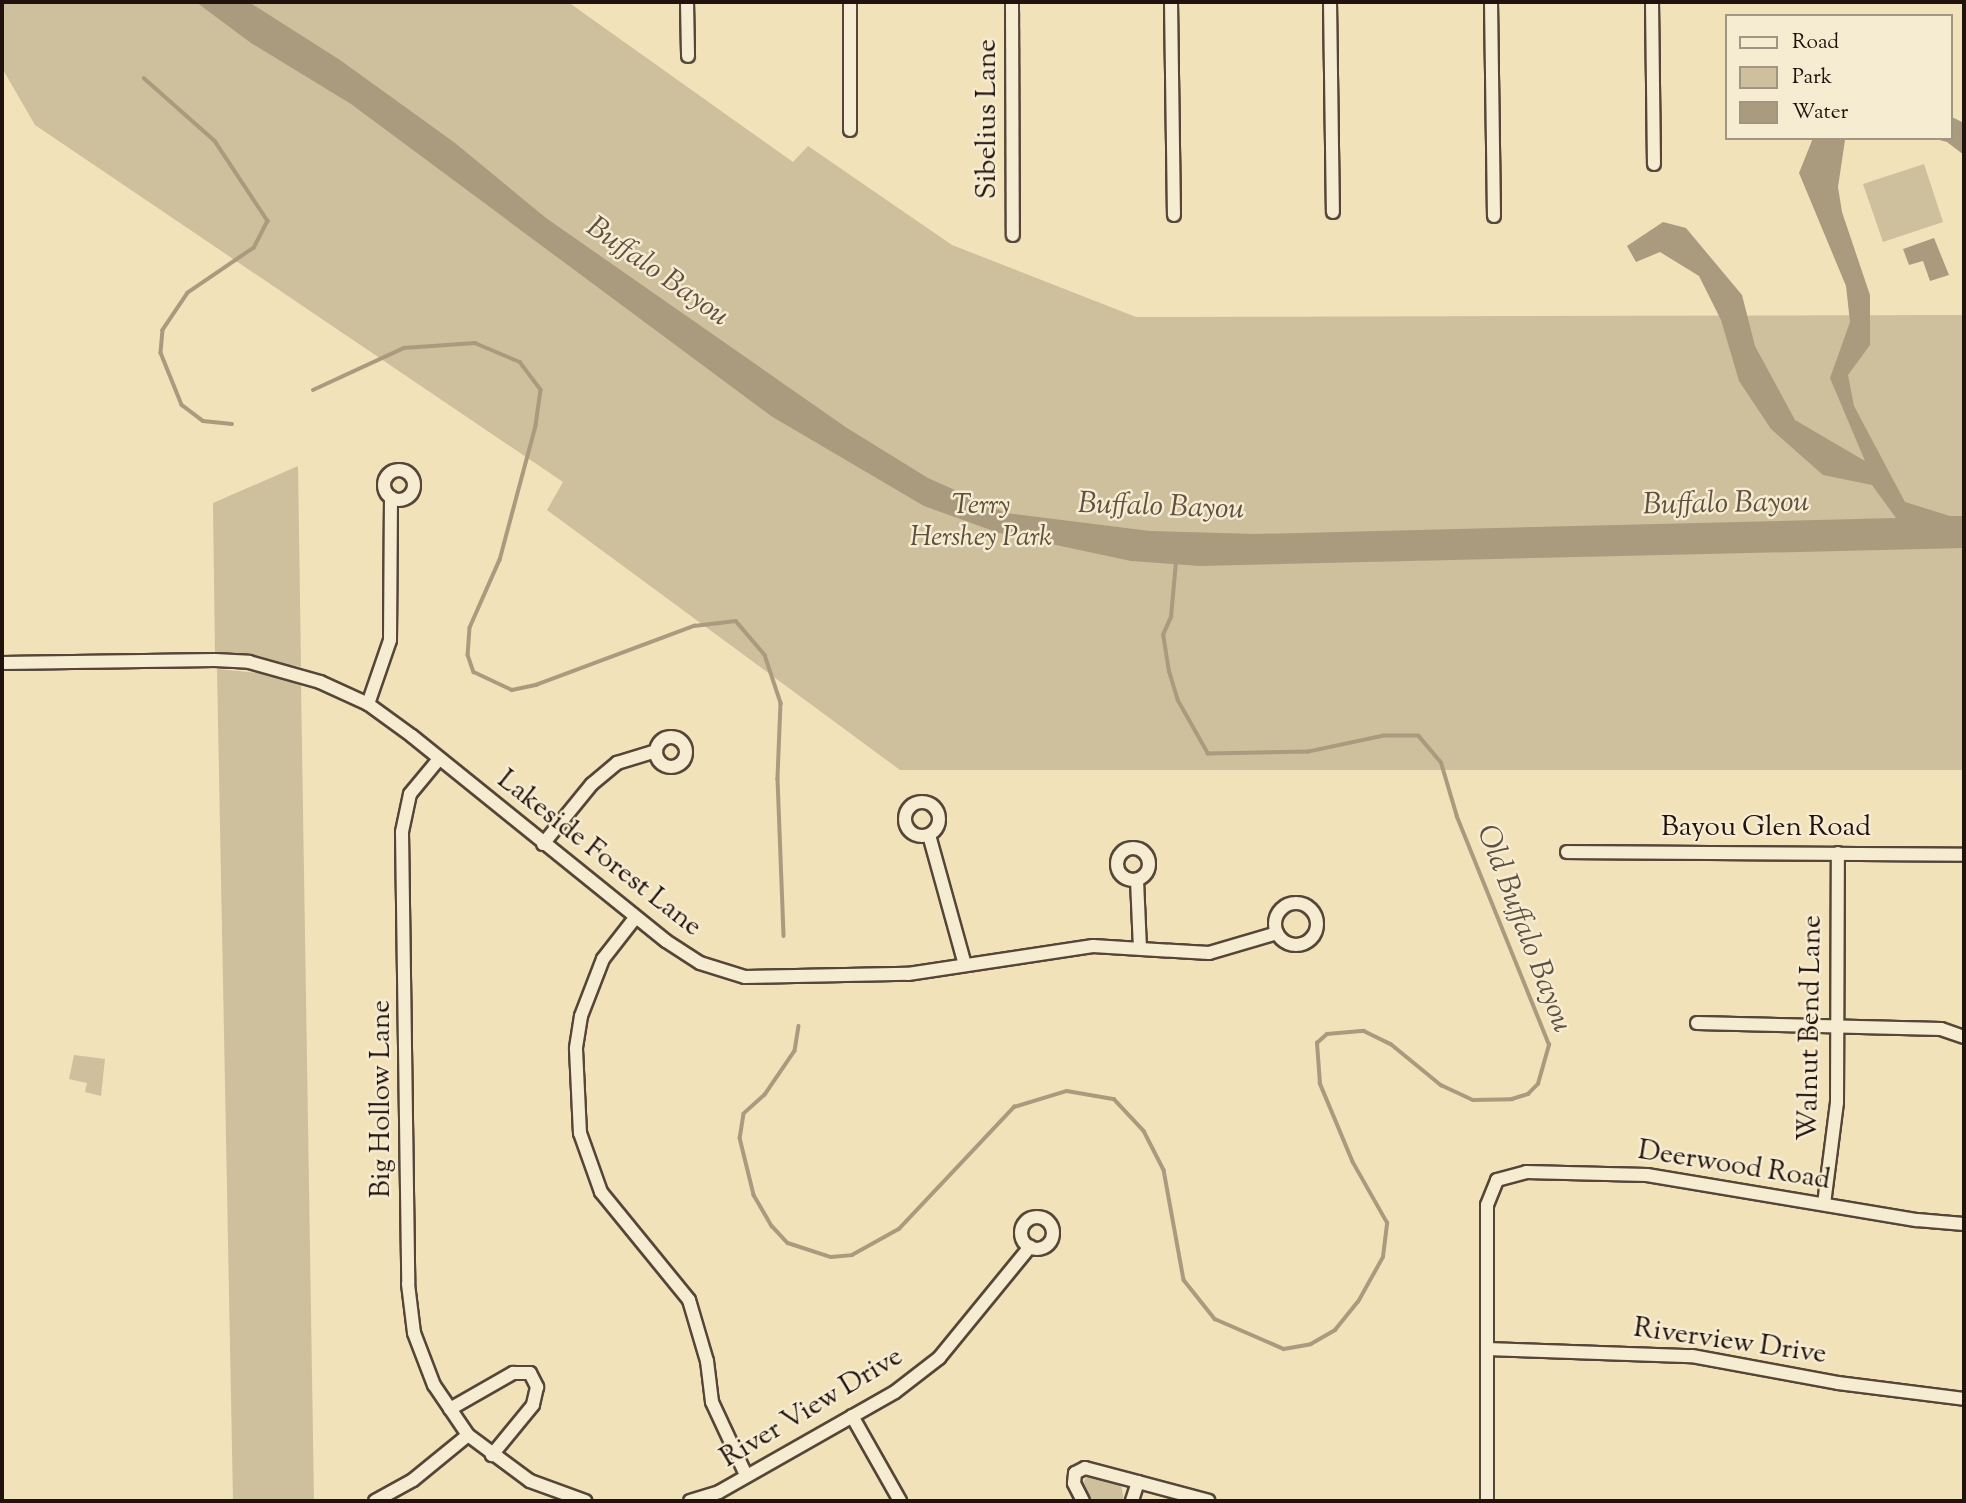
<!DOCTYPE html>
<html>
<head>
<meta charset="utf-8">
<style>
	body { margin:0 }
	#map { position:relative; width:1966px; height:1503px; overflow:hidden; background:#f1e2ba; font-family:"Sorts Mill Goudy",serif }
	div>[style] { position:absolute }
	.green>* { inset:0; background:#cebf9d }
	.water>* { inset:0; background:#aa9b7f }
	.stream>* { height:3.5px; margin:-1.75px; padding:0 1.75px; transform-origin:1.75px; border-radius:1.75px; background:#aa9b7f }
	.roads { filter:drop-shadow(2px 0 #554638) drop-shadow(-2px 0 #554638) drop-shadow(0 2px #554638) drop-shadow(0 -2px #554638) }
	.minor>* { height:12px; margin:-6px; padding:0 6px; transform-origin:6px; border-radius:6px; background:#f6ecd2 }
	.minor>.ring { margin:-6px; padding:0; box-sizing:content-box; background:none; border:12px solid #f6ecd2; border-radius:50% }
	span { translate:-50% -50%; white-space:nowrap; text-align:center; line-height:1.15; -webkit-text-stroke:5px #f6ecd2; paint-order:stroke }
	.street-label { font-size:28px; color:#21120d }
	.park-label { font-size:28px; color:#5e4f3f; font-style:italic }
	.water-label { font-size:30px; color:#5f5040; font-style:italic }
	.frame { position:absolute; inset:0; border:4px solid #21120d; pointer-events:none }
	.legend { position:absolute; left:1725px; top:14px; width:228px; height:126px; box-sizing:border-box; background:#f6ecd2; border:2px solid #a19583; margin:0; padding:9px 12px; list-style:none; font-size:21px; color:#21120d }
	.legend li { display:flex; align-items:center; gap:14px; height:35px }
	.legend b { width:35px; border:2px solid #a19583 }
</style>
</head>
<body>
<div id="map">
	<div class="green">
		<i style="clip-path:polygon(2px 2px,568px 2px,793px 162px,808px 146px,952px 245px,1136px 317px,1964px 315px,1964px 770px,900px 770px,547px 510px,563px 482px,35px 125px,2px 68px)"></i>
		<i style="clip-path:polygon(1924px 164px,1943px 222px,1883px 242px,1863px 184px)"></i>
		<i style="clip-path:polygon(298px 466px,301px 667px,215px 653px,213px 503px)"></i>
		<i style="clip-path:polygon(217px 669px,259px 673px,301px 685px,314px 1501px,233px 1501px)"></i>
		<i style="clip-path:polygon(74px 1055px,105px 1059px,101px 1096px,85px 1092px,87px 1083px,69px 1079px)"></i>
		<i style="clip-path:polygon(1089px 1474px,1121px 1484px,1124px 1501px,1091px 1501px,1082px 1484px)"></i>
	</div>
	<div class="water">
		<i style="clip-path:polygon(196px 2px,249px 2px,340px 60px,455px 143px,546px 218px,847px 428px,928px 478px,1006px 513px,1150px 531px,1255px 534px,1896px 518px,1872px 485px,1823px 475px,1771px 429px,1739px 381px,1721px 320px,1699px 276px,1660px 252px,1636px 262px,1627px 246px,1663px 222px,1686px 228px,1742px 295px,1755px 346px,1795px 420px,1865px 461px,1830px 378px,1850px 322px,1846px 286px,1799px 173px,1813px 138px,1850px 138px,1845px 140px,1838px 187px,1842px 212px,1870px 295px,1870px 345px,1848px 375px,1854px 406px,1905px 502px,1950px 516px,1964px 516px,1964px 548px,1200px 566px,1131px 561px,999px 533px,924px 506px,771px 416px,351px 104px,251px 43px)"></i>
		<i style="clip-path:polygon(1950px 116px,1964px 123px,1964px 155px,1947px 142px,1932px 138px,1950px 138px)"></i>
		<i style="clip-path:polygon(1934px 238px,1949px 275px,1930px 281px,1923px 261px,1909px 265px,1903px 249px)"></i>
	</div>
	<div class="stream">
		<i style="left:144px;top:78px;width:95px;rotate:41.6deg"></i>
		<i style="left:215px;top:141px;width:96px;rotate:56.5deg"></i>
		<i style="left:268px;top:221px;width:30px;rotate:117deg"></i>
		<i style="left:254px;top:248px;width:80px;rotate:145.7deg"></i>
		<i style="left:188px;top:293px;width:45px;rotate:124deg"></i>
		<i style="left:163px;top:330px;width:23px;rotate:95deg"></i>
		<i style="left:161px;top:353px;width:56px;rotate:68deg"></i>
		<i style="left:182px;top:405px;width:26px;rotate:37deg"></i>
		<i style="left:203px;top:421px;width:29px;rotate:6deg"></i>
		<i style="left:313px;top:390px;width:100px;rotate:-24.8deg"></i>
		<i style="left:404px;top:348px;width:71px;rotate:-4deg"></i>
		<i style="left:475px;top:343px;width:49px;rotate:22.9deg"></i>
		<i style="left:520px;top:362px;width:35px;rotate:53deg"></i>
		<i style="left:541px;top:390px;width:36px;rotate:98deg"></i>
		<i style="left:536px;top:426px;width:139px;rotate:105deg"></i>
		<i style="left:500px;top:560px;width:74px;rotate:113.8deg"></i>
		<i style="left:470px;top:628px;width:27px;rotate:94deg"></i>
		<i style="left:468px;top:655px;width:18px;rotate:71deg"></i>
		<i style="left:474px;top:672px;width:42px;rotate:25.3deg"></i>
		<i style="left:512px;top:690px;width:25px;rotate:-12deg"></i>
		<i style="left:536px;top:685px;width:169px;rotate:-20.5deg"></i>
		<i style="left:694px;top:626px;width:42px;rotate:-6.8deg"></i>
		<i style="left:736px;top:621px;width:45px;rotate:49.5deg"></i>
		<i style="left:765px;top:655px;width:51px;rotate:71.6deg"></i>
		<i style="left:781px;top:703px;width:76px;rotate:92.3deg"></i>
		<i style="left:778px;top:779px;width:157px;rotate:87.8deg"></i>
		<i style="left:799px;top:1026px;width:25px;rotate:99deg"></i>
		<i style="left:795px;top:1051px;width:53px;rotate:124.3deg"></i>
		<i style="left:765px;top:1095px;width:28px;rotate:138deg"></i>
		<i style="left:744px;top:1114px;width:24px;rotate:99deg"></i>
		<i style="left:740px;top:1138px;width:59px;rotate:76.2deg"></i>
		<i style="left:754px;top:1195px;width:36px;rotate:60deg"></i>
		<i style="left:772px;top:1226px;width:23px;rotate:47deg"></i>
		<i style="left:788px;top:1243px;width:45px;rotate:18deg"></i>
		<i style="left:831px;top:1257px;width:21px;rotate:-5deg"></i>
		<i style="left:852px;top:1255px;width:54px;rotate:-29deg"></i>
		<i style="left:899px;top:1229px;width:168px;rotate:-46.7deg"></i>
		<i style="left:1014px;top:1107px;width:55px;rotate:-16.8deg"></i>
		<i style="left:1067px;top:1091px;width:48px;rotate:9.7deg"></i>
		<i style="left:1114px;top:1099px;width:44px;rotate:46.8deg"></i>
		<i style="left:1144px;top:1131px;width:44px;rotate:62.9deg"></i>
		<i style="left:1164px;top:1170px;width:112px;rotate:79.7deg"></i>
		<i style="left:1184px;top:1280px;width:50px;rotate:51.5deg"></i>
		<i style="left:1215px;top:1319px;width:75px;rotate:23.5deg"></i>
		<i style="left:1284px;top:1349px;width:27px;rotate:-10deg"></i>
		<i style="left:1311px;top:1344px;width:28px;rotate:-30deg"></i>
		<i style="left:1335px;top:1330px;width:36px;rotate:-51deg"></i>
		<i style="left:1358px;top:1302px;width:51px;rotate:-60.9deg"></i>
		<i style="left:1383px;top:1257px;width:34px;rotate:-83deg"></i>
		<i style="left:1387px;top:1223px;width:69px;rotate:-119.5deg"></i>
		<i style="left:1353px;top:1163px;width:86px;rotate:-112.7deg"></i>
		<i style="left:1320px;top:1084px;width:41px;rotate:-94.2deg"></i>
		<i style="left:1317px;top:1043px;width:13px;rotate:-42deg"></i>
		<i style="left:1327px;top:1034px;width:37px;rotate:-5deg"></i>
		<i style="left:1364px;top:1031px;width:30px;rotate:26deg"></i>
		<i style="left:1391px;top:1044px;width:65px;rotate:39.4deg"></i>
		<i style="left:1441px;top:1085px;width:35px;rotate:25deg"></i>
		<i style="left:1473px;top:1100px;width:39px;rotate:-1deg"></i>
		<i style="left:1512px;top:1099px;width:17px;rotate:-17deg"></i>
		<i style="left:1528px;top:1094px;width:14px;rotate:-45deg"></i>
		<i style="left:1538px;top:1084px;width:41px;rotate:-74.2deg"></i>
		<i style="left:1549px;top:1045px;width:246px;rotate:-112deg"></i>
		<i style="left:1457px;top:817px;width:56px;rotate:-106.5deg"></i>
		<i style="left:1441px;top:763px;width:35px;rotate:-130deg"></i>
		<i style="left:1418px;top:736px;width:34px;rotate:180deg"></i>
		<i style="left:1384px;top:736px;width:77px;rotate:168deg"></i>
		<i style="left:1309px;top:752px;width:101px;rotate:178.9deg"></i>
		<i style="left:1208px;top:754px;width:61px;rotate:-119.5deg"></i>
		<i style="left:1178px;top:701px;width:30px;rotate:-107deg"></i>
		<i style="left:1169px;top:672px;width:37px;rotate:-99deg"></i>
		<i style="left:1163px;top:635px;width:20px;rotate:-66deg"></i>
		<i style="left:1171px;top:617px;width:55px;rotate:-84.8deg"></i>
	</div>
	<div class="roads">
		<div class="minor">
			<i style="left:687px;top:2px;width:54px;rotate:88.9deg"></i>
			<i style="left:850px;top:2px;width:128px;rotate:90deg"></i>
			<i style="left:1012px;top:2px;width:233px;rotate:89.8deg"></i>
			<i style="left:1171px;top:2px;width:213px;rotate:89.2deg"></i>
			<i style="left:1330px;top:2px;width:210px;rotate:89.2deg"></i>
			<i style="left:1491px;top:2px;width:214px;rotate:89.2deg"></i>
			<i style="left:1652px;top:2px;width:162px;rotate:89.3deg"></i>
			<i class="ring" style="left:384px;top:470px;width:18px;height:18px"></i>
			<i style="left:2px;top:663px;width:213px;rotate:-0.8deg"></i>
			<i style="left:215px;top:660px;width:34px;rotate:3deg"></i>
			<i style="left:249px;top:662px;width:74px;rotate:15.7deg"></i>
			<i style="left:320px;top:682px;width:53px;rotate:24.6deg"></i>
			<i style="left:368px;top:704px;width:54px;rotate:36deg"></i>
			<i style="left:412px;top:736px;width:326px;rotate:38.9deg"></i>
			<i style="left:666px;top:941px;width:40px;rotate:32.9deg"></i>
			<i style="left:700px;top:963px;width:47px;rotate:17.3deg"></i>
			<i style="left:745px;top:977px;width:163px;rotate:-1.1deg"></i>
			<i style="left:908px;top:974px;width:187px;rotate:-8.6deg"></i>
			<i style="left:1093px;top:946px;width:116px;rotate:3.5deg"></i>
			<i style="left:1209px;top:953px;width:71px;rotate:-16.4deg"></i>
			<i style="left:368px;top:704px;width:68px;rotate:-71deg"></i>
			<i style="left:390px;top:640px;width:143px;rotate:-89.6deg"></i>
			<i class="ring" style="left:656px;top:737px;width:18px;height:18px"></i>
			<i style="left:439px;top:759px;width:45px;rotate:129.6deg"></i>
			<i style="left:410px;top:794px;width:39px;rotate:102deg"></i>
			<i style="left:402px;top:832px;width:452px;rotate:89.2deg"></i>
			<i style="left:408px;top:1284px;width:49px;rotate:83deg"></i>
			<i style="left:414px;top:1333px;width:56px;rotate:69deg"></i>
			<i style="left:434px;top:1385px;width:60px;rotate:55.8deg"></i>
			<i style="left:468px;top:1435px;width:77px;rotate:36.6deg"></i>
			<i style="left:530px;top:1481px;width:59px;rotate:20deg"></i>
			<i class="ring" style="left:905px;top:802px;width:22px;height:22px"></i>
			<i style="left:929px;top:835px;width:135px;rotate:74.5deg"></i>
			<i style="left:543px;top:844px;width:77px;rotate:-50.8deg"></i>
			<i style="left:592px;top:784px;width:33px;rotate:-40deg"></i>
			<i style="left:617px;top:763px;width:41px;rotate:-17.1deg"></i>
			<i class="ring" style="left:1117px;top:848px;width:20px;height:20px"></i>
			<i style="left:1567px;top:852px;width:397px;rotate:0.4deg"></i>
			<i style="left:1137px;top:880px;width:68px;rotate:87.5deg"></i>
			<i class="ring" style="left:1275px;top:903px;width:30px;height:30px"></i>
			<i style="left:635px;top:918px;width:52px;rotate:128deg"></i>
			<i style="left:603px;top:959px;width:61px;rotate:111.1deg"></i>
			<i style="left:581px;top:1016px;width:33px;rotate:99deg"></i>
			<i style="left:576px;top:1049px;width:84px;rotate:87.3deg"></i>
			<i style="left:580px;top:1133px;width:63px;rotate:70.4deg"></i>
			<i style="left:601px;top:1192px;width:139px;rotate:50.8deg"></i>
			<i style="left:689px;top:1300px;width:64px;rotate:73.6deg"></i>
			<i style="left:707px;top:1361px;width:41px;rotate:83deg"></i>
			<i style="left:712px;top:1402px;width:81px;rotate:65deg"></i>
			<i style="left:1697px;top:1023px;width:244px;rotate:1.4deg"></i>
			<i style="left:1941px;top:1029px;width:24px;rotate:19deg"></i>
			<i style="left:1824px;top:1204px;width:102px;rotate:-82.7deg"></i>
			<i style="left:1837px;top:1103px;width:250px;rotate:-89.8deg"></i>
			<i class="ring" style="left:1021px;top:1217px;width:20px;height:20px"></i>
			<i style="left:1487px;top:1349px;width:205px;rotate:2deg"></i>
			<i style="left:1692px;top:1356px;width:148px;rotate:10.5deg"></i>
			<i style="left:1838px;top:1383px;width:127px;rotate:7.2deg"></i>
			<i style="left:450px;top:1409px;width:73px;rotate:-29.7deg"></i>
			<i style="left:513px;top:1373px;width:17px"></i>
			<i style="left:530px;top:1373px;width:16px;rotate:63deg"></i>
			<i style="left:537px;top:1387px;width:18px;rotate:103deg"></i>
			<i style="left:533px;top:1405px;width:65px;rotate:129.4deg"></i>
			<i style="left:852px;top:1416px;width:98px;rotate:60.5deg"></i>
			<i style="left:1138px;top:1482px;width:73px;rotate:15deg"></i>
			<i style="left:375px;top:1501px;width:43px;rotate:-28.9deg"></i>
			<i style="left:413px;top:1480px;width:71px;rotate:-39.3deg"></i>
			<i style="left:690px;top:1501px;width:30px;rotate:-17deg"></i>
			<i style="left:719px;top:1492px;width:202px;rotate:-29.6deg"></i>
			<i style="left:895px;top:1392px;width:56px;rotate:-37.7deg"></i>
			<i style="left:939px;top:1358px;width:144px;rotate:-50.7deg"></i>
			<i style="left:1083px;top:1501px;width:20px;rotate:-117deg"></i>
			<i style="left:1074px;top:1483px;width:10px;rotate:-84deg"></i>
			<i style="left:1075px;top:1473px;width:11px;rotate:-27deg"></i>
			<i style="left:1085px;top:1468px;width:55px;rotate:14.8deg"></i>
			<i style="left:1138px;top:1482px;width:20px;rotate:108deg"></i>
			<i style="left:1487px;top:1501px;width:296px;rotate:-90deg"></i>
			<i style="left:1487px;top:1205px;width:27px;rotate:-68deg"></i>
			<i style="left:1497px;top:1180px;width:30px;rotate:-15deg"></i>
			<i style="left:1526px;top:1172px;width:121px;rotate:1.4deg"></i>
			<i style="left:1647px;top:1175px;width:274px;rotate:9.5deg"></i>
			<i style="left:1917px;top:1220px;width:47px;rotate:4.9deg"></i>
		</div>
	</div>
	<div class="street-label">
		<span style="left:988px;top:119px;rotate:-90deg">Sibelius Lane</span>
		<span style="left:1766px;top:828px">Bayou Glen Road</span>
		<span style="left:599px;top:854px;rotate:38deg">Lakeside Forest Lane</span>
		<span style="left:1811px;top:1028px;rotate:-89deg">Walnut Bend Lane</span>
		<span style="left:382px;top:1099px;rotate:-90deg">Big Hollow Lane</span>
		<span style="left:1734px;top:1166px;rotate:9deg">Deerwood Road</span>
		<span style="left:1730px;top:1342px;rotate:8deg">Riverview Drive</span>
		<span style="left:812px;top:1408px;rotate:-31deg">River View Drive</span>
	</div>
	<div class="park-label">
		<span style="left:981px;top:522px">Terry<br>Hershey Park</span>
	</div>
	<div class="water-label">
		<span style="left:657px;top:273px;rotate:35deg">Buffalo Bayou</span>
		<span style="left:1726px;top:505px;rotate:-1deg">Buffalo Bayou</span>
		<span style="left:1161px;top:508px;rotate:2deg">Buffalo Bayou</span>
		<span style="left:1523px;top:929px;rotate:69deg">Old Buffalo Bayou</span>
	</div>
	<div class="frame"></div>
	<ul class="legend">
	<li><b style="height:9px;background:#f6ecd2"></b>Road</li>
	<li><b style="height:19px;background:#cebf9d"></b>Park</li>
	<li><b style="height:19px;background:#aa9b7f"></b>Water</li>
	</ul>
</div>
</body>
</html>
